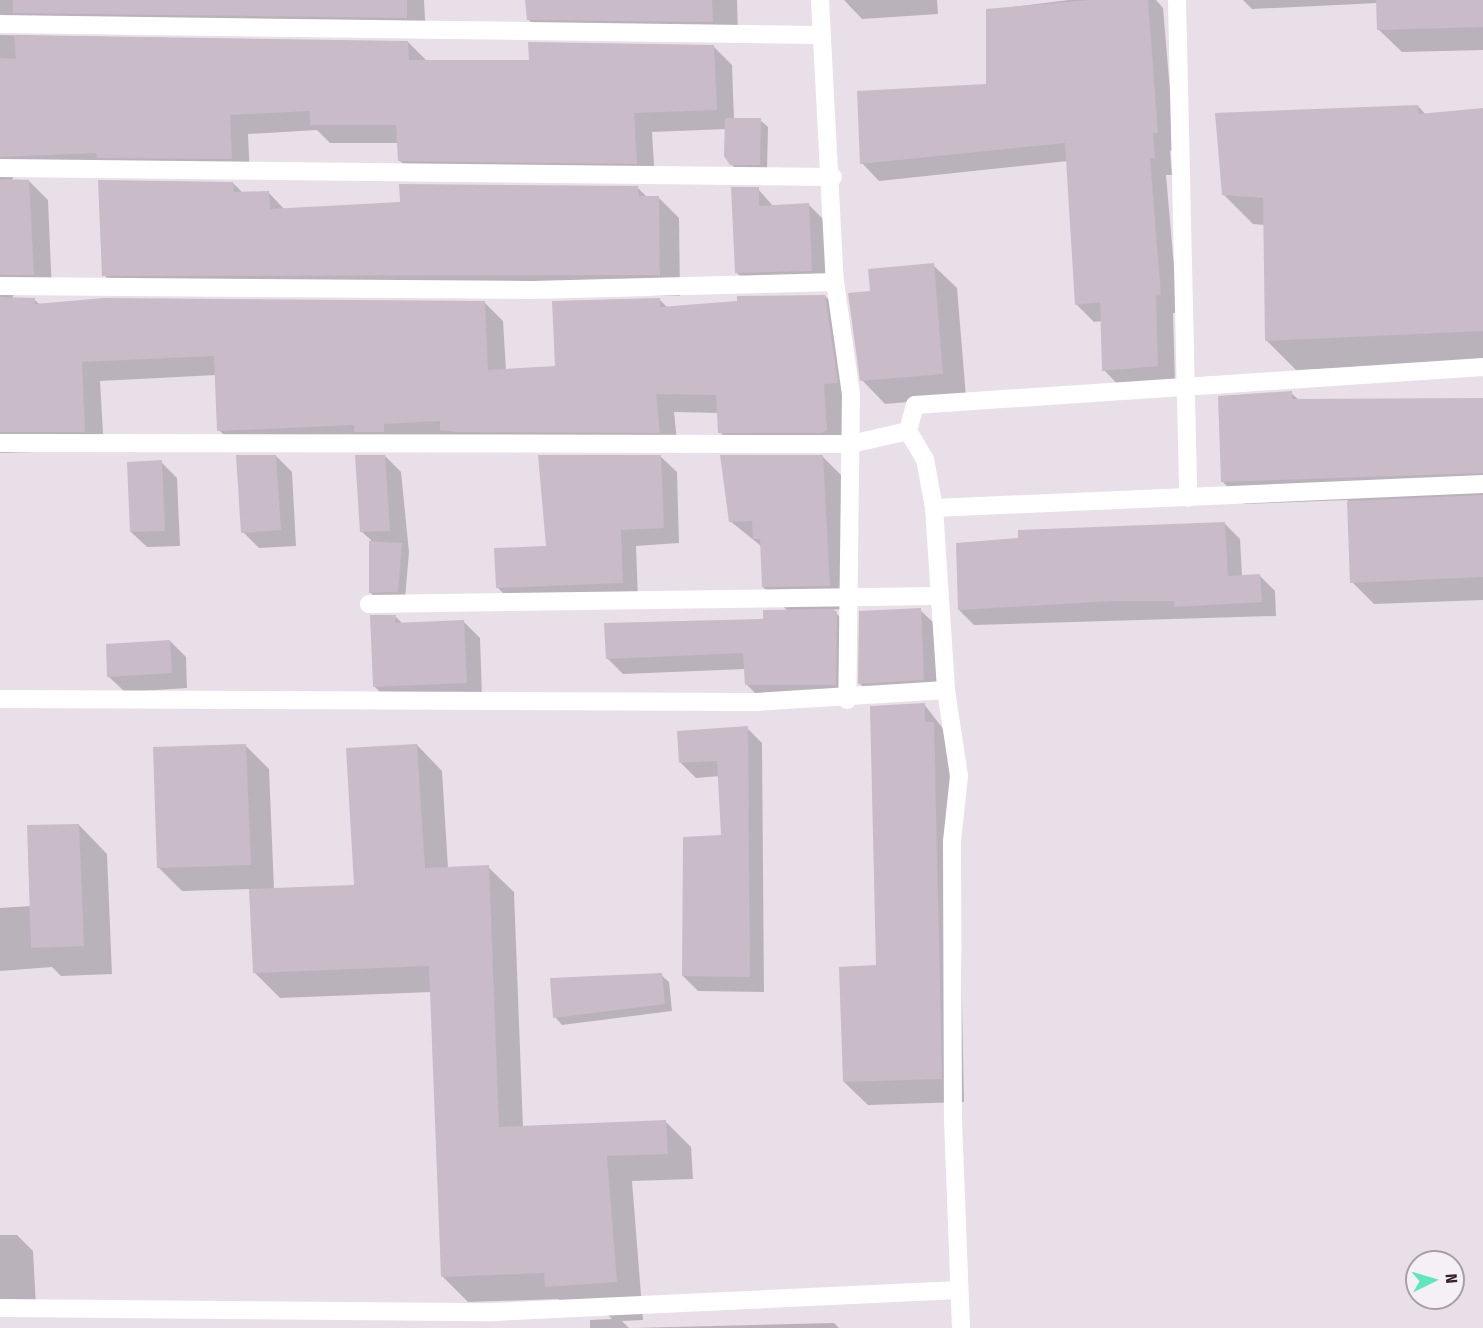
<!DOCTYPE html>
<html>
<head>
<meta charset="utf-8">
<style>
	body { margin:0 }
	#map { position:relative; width:1483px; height:1328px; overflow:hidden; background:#e9dfe9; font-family:"Fira Sans Condensed",sans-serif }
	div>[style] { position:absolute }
	.shadow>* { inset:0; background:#0003 }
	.building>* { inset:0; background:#c9bbc8 }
	.minor>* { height:18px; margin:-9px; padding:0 9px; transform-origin:9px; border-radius:9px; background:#fff }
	span { translate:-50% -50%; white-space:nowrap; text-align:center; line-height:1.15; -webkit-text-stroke:4.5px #f5eff6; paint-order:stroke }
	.north { position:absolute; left:1405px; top:1250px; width:60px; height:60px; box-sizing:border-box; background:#f5eff6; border:2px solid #a99da8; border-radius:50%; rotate:85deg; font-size:16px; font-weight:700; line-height:24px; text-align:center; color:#372133 }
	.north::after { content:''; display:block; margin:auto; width:21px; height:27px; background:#60e5be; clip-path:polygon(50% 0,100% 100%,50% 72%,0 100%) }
</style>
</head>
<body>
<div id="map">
	<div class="shadow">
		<i style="clip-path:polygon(0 0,424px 0,426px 37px,0 32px)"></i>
		<i style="clip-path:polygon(527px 0,737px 0,738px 35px,547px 38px,528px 19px)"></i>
		<i style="clip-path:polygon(844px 0,937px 0,938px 14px,862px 19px)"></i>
		<i style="clip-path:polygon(1069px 0,1156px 0,1163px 8px,1175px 150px,1170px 151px,1172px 175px,1166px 175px,1178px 313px,1173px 313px,1175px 383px,1121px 388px,1104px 370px,1102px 321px,1094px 322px,1076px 304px,1068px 161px,879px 181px,862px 163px,988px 85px,987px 10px)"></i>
		<i style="clip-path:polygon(1243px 0,1483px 0,1483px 50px,1402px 52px,1378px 29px,1378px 3px,1252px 9px)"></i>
		<i style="clip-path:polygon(0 35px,408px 42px,427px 61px,531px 61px,713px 46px,732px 65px,734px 119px,760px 120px,768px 127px,767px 172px,739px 172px,731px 164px,726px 129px,652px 132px,655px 182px,418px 179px,399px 160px,398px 143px,330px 143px,317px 130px,248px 134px,250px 178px,14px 176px,12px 180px,29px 181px,48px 200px,52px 293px,14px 294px,12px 299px,34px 299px,40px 305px,484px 302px,503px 321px,506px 370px,557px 368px,659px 299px,668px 308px,825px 296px,844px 315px,856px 401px,842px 403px,845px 449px,739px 451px,720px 432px,719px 413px,674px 412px,678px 451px,238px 449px,219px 430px,216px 375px,100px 381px,104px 450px,0 453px)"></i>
		<i style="clip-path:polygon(1418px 106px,1426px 115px,1483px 110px,1483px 361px,1296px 370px,1266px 340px,1265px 225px,1253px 224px,1223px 194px)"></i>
		<i style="clip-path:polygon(233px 183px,243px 193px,268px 192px,285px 210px,638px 188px,647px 197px,658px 197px,679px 218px,680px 296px,125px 296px,104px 275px)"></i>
		<i style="clip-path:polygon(758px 189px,774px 207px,809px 205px,825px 221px,827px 287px,753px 289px,737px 273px)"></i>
		<i style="clip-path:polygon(933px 265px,957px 288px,966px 397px,885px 404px,862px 380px,871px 293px)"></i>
		<i style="clip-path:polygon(1291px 393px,1299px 400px,1483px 399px,1483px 600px,1374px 604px,1352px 582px,1348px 500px,1244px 504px,1222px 481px)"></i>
		<i style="clip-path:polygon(276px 456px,292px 472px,296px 546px,259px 548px,243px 532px)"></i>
		<i style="clip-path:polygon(385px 456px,401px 472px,409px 552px,405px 599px,378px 600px,370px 592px,371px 540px,362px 532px)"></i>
		<i style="clip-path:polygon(661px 457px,677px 472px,679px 543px,636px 546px,638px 599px,513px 603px,497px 587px)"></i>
		<i style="clip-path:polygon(722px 457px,823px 457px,846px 480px,853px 609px,811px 610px,836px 613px,852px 629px,851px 700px,762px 700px,746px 684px,746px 669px,623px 674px,607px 658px,789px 612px,763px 587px,761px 546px,730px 521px)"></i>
		<i style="clip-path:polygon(161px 462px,177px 478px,180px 546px,147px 547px,131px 532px)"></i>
		<i style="clip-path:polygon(1225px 524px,1240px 539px,1242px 576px,1259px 575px,1275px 591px,1276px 616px,974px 625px,959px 610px)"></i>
		<i style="clip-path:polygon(920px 610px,936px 625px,939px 695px,876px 699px,860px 684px)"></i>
		<i style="clip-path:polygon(395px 616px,403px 624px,464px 622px,480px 638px,482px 698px,390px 702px,374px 686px)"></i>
		<i style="clip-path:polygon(170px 641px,186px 657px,187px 688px,125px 692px,109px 677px)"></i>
		<i style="clip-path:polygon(924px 704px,957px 747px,964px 1102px,868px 1105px,844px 1082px,878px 967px)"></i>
		<i style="clip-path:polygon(747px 728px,762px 743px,764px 992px,698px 991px,683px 976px,723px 836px,720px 776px,696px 778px,681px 763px)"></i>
		<i style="clip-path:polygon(245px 745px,269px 769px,274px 890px,356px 886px,417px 745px,442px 771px,448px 868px,488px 867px,514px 892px,523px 1128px,666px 1122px,691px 1147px,693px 1179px,632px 1181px,643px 1320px,622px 1321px,629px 1328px,590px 1328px,590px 1320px,612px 1319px,603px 1310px,572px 1312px,558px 1299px,468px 1302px,442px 1276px,431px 992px,280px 998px,254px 972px,251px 889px,182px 891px,159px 868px)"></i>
		<i style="clip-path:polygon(79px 825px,107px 854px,112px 974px,61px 976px,52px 967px,0 971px,0 908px,31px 906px)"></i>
		<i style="clip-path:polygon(661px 975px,669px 982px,672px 1011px,562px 1025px,555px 1017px)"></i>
		<i style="clip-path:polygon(0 1235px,17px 1235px,33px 1251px,36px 1306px,0 1308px)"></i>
		<i style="clip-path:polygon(834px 1323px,839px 1328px,631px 1328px)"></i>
	</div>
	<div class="building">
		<i style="clip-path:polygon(13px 0,407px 0,407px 18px,13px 13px)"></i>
		<i style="clip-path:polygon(525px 0,712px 0,713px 22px,527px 20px)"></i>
		<i style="clip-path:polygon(1090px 0,1148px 0,1158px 133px,1153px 133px,1155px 158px,1150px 158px,1161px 295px,1156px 296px,1158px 366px,1102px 371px,1100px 302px,1075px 305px,1065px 143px,860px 164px,857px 91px,986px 84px,986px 9px)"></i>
		<i style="clip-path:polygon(1376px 0,1483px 0,1483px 27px,1377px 30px)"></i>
		<i style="clip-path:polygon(14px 35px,408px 41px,409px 60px,529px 60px,528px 42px,714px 45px,717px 110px,634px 113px,637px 164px,398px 161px,396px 125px,310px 125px,310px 111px,230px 115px,232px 159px,97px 158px,96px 153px,0 157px,0 58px,16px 59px)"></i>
		<i style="clip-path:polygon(1418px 105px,1419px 114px,1483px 108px,1483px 331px,1265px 341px,1263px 198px,1222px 195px,1215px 113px)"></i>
		<i style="clip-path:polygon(725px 118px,761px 118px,760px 165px,730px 165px,724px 156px)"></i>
		<i style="clip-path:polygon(0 179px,29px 180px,34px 275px,0 275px)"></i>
		<i style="clip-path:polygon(98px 180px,233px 182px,234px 192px,269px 191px,270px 209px,400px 202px,399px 184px,638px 186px,639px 196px,659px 196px,660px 275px,102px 276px)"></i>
		<i style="clip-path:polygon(731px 187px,759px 187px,759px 206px,809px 203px,812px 271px,735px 273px)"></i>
		<i style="clip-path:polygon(934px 263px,943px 374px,860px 381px,848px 293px,870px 291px,868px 269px)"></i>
		<i style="clip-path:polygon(825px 295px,838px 383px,824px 384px,827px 430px,822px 433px,718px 433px,716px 395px,656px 394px,660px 433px,459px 432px,440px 430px,440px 421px,384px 424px,384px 432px,354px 432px,354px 425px,217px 431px,214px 356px,82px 362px,85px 432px,0 432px,0 297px,35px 298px,35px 304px,104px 298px,485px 301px,488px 370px,555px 366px,552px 301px,660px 298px,660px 307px,737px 301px,737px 296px)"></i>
		<i style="clip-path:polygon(1292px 391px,1292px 399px,1483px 398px,1483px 473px,1221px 482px,1218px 396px)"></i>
		<i style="clip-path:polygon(236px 455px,276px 455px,281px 530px,241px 533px)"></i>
		<i style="clip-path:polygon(355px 455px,385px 455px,390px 531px,360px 532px)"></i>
		<i style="clip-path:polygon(538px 455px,661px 455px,664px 528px,621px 530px,623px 583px,496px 588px,494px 548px,546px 546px)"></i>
		<i style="clip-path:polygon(720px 455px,823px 455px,830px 586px,762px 587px,760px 539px,753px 539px,752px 521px,729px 522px)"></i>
		<i style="clip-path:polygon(162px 460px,165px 531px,130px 532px,127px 462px)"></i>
		<i style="clip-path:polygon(1483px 495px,1483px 577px,1350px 583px,1347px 501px)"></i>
		<i style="clip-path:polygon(1225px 522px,1228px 576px,1260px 574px,1262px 602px,1174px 607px,1174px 601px,1115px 601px,958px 610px,956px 543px,1018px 538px,1018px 530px)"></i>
		<i style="clip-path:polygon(369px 541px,402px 543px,398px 592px,369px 593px)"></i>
		<i style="clip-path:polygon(921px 608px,924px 680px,858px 684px,859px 611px)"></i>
		<i style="clip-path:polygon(832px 609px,837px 612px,836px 685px,745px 685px,743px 653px,606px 659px,604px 623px,763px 619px,763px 610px)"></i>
		<i style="clip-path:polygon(370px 615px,396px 615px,395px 623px,464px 620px,467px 683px,373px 687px)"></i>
		<i style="clip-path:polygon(170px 640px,172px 673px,107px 677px,106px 644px)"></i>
		<i style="clip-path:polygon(925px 703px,925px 722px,934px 722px,942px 1079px,843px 1082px,839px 967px,876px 965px,870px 706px)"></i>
		<i style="clip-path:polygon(748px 726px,750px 977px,682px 976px,683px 837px,721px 835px,717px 761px,679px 763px,677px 731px)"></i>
		<i style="clip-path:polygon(246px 744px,251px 865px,157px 868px,153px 747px)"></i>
		<i style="clip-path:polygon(417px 744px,425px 868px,489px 865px,499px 1127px,666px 1120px,668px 1154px,607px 1156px,617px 1282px,545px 1287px,544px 1273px,441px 1277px,429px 966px,253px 973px,249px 889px,354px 885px,346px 748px)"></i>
		<i style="clip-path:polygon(79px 824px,84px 946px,31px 948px,27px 825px)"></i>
		<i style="clip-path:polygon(662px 973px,665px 1004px,553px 1018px,550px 978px)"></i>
	</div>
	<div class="minor">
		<i style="left:820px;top:0;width:282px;rotate:87deg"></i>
		<i style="left:835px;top:282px;width:113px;rotate:81.9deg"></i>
		<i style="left:851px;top:394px;width:306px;rotate:90.7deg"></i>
		<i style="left:1177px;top:0;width:498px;rotate:88.7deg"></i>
		<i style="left:0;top:24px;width:818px;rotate:0.77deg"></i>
		<i style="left:0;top:168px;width:833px;rotate:0.62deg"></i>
		<i style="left:0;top:286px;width:532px;rotate:0.43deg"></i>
		<i style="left:532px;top:290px;width:303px;rotate:-1.5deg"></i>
		<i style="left:908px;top:431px;width:27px;rotate:-75deg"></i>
		<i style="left:915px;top:405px;width:569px;rotate:-3.83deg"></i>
		<i style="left:0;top:443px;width:851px;rotate:0.07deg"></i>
		<i style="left:851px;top:444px;width:58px;rotate:-12.8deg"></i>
		<i style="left:908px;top:431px;width:33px;rotate:59deg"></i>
		<i style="left:925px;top:459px;width:50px;rotate:79.6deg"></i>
		<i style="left:934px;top:508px;width:182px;rotate:86.2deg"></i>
		<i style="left:946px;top:690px;width:190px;rotate:176.4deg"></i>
		<i style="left:756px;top:702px;width:756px;rotate:-179.77deg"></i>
		<i style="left:934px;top:508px;width:550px;rotate:-2.5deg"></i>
		<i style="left:369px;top:604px;width:568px;rotate:-0.81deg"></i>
		<i style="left:946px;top:690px;width:87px;rotate:81.4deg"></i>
		<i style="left:959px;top:776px;width:66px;rotate:96.1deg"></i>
		<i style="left:952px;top:842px;width:278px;rotate:89.8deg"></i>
		<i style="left:953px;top:1120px;width:208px;rotate:87.8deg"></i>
		<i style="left:0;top:1308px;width:494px;rotate:0.5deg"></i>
		<i style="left:494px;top:1312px;width:465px;rotate:-2.7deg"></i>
	</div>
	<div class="north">N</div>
</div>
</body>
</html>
